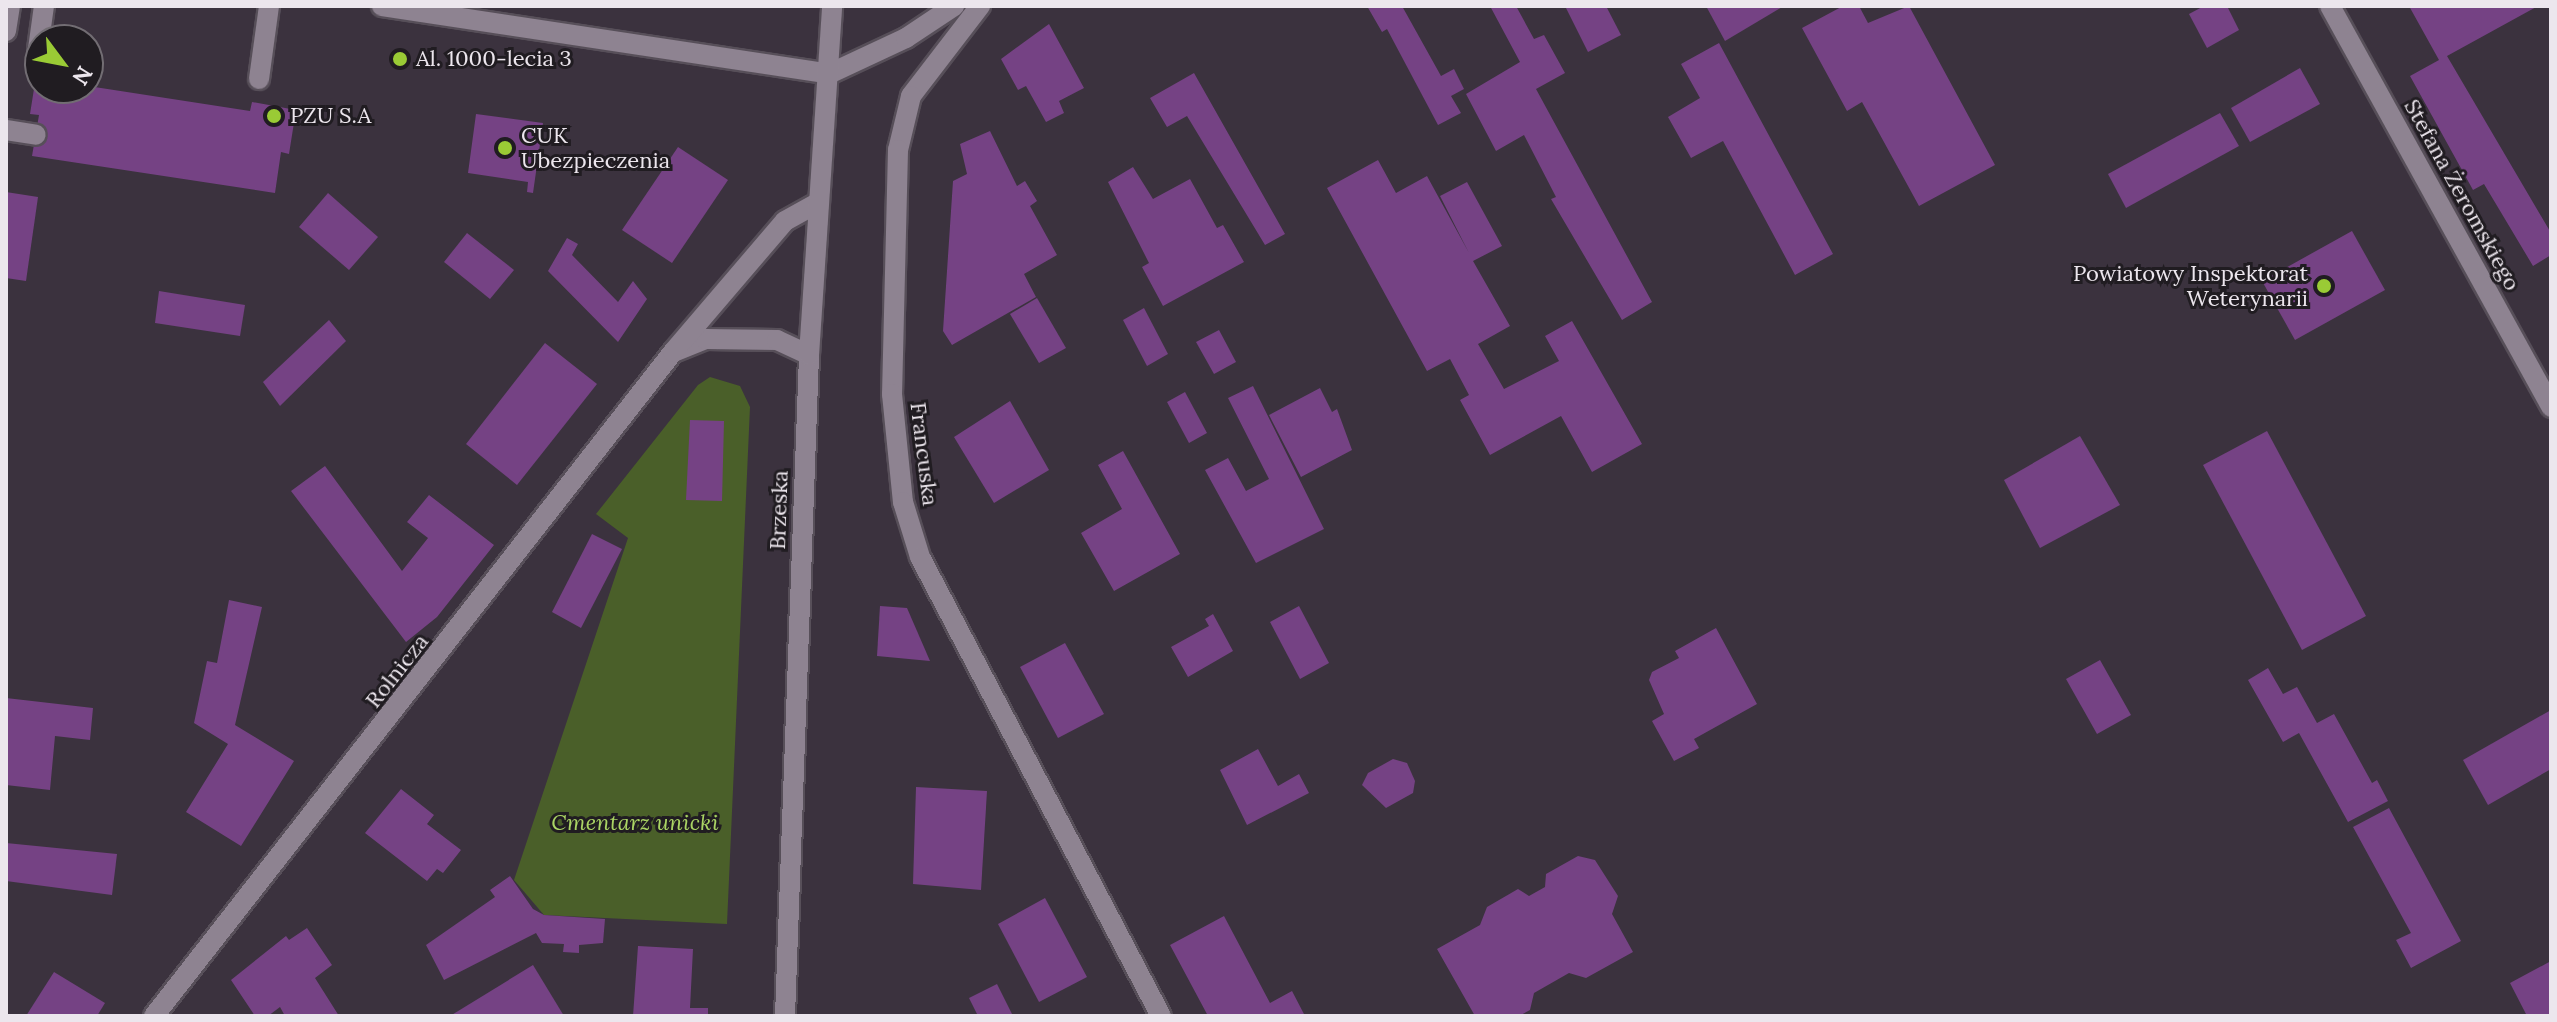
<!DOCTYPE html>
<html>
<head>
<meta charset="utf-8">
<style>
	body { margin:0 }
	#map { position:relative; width:2557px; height:1022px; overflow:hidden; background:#3b323e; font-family:Lora,serif }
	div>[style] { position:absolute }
	.green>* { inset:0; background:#4a5f29 }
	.building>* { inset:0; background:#754284 }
	.roads { filter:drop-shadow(2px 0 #574f59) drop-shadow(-2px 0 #574f59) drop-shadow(0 2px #574f59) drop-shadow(0 -2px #574f59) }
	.minor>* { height:20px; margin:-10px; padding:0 10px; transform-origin:10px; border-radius:10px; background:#8e8391 }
	.dots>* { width:22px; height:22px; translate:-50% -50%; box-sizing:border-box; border:4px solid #201c21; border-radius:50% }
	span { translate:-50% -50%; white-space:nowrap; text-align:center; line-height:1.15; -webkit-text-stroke:6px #201c21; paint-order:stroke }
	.poi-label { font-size:22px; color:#ece6ed }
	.left { translate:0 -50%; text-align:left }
	.right { translate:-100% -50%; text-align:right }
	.street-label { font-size:22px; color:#ece6ed }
	.park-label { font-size:22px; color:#aad464; font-style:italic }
	.frame { position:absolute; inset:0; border:8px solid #ece6ed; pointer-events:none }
	.north { position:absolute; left:24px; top:24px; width:80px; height:80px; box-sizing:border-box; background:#201c21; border:2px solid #726d73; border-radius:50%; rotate:122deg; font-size:22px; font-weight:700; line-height:32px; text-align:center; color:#ece6ed }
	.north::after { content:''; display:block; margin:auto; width:28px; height:36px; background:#9acb35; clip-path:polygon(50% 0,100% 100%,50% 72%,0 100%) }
</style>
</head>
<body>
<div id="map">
	<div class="green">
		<i style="clip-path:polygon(710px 377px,740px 386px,750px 407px,727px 924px,544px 915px,514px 880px,628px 538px,596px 514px,698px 385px)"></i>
	</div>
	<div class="building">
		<i style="clip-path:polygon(1367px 6px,1402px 6px,1441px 76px,1454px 69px,1464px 89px,1451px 96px,1461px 113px,1438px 125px,1387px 29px,1382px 32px)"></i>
		<i style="clip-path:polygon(1490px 6px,1516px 6px,1534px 39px,1544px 35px,1565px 73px,1536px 89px,1652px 302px,1622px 320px,1551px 199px,1556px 197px,1524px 135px,1496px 151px,1466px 94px,1520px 62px)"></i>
		<i style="clip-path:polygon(1565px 6px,1606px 6px,1621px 35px,1588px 52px)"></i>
		<i style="clip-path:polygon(1706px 6px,1784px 6px,1725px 41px)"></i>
		<i style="clip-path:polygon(1843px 6px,1859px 6px,1868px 23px,1909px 6px,1995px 165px,1919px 206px,1862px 102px,1847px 111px,1802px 28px)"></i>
		<i style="clip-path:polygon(2204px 6px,2227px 6px,2239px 30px,2207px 48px,2189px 14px)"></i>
		<i style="clip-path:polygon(2409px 6px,2538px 6px,2447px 56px,2551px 233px,2551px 255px,2533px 266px,2484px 184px,2473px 190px,2410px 76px,2439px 60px)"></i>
		<i style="clip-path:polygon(1049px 24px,1084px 88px,1059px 101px,1064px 113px,1046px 122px,1026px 86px,1018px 90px,1001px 59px)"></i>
		<i style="clip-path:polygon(1719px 43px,1833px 254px,1795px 275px,1723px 141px,1691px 158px,1668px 117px,1700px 98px,1681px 64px)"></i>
		<i style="clip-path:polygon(2300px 68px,2320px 104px,2250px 142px,2231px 108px)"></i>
		<i style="clip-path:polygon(37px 70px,40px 88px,88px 86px,250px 111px,252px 102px,296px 110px,289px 154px,281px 152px,275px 193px,32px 156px,39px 115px,30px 114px)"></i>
		<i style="clip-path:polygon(1194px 73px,1285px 234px,1265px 245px,1187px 116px,1167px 127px,1150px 98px)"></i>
		<i style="clip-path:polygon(2220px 113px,2239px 146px,2126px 208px,2108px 174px)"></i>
		<i style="clip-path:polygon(476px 114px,543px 123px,533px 193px,527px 192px,528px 182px,468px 173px)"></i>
		<i style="clip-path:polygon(990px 131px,1017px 186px,1025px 181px,1037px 201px,1030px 206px,1057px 255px,1024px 274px,1036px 297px,952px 345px,943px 331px,953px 181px,967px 174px,960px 144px)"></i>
		<i style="clip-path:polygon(678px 147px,728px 180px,672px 263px,622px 230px)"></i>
		<i style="clip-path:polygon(1378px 160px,1396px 193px,1427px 176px,1469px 253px,1440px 196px,1467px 182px,1502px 246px,1473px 261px,1510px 326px,1478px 344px,1504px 389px,1559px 361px,1545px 336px,1572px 321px,1642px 444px,1592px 472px,1561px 416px,1490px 455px,1460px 400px,1469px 395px,1450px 359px,1427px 371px,1327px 188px)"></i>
		<i style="clip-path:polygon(1133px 167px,1153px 199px,1190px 179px,1217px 228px,1223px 225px,1244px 262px,1163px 306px,1142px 267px,1149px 263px,1108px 182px)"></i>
		<i style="clip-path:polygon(6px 192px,38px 197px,26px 281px,6px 278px)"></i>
		<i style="clip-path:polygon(328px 193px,378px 237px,349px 270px,299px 227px)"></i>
		<i style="clip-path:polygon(2352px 231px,2385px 290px,2295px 340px,2262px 281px)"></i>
		<i style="clip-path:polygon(467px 233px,514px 270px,490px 299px,444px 262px)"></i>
		<i style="clip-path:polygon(567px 238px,578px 244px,572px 255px,618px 302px,633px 281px,647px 299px,618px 342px,548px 271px)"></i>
		<i style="clip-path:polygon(159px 291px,245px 305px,240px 336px,155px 323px)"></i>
		<i style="clip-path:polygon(1037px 298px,1066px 348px,1039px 363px,1010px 314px)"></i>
		<i style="clip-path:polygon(1144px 308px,1168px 354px,1147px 366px,1123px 320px)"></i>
		<i style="clip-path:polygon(329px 320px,346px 341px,280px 406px,263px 382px)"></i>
		<i style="clip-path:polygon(1219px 330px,1236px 362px,1214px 374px,1196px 342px)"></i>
		<i style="clip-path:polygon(545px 343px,597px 384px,517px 485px,466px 444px)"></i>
		<i style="clip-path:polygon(1253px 386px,1324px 529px,1256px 563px,1205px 470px,1228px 458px,1246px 491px,1269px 479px,1228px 398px)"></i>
		<i style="clip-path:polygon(1320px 388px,1332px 412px,1337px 409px,1352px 450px,1301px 477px,1269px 415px)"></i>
		<i style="clip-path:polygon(1185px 392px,1207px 433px,1189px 443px,1167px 402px)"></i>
		<i style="clip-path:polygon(1010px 401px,1049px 470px,994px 503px,954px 437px)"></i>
		<i style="clip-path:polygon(690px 420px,724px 421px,722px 501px,686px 500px)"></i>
		<i style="clip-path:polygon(2267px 431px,2366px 616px,2302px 650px,2203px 465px)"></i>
		<i style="clip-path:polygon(2080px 436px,2120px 505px,2040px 548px,2004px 480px)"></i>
		<i style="clip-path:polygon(1123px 451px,1180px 554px,1114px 591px,1081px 533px,1122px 509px,1098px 465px)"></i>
		<i style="clip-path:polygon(325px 466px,402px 571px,428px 538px,407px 522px,429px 495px,494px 545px,437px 617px,406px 642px,291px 491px)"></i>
		<i style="clip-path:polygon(592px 534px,622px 549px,581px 628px,552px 612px)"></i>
		<i style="clip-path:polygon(229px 600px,262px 607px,235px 725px,294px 761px,241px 846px,186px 812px,228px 744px,194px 723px,207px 661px,217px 663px)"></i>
		<i style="clip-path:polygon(880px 606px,907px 608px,930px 661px,877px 656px)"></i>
		<i style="clip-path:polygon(1299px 606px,1329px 663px,1300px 679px,1270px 622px)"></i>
		<i style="clip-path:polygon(1213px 614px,1233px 651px,1188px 677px,1171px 647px,1209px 626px,1205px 619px)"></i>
		<i style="clip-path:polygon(1716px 628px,1757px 704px,1694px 739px,1699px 748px,1674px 761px,1652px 721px,1664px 714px,1649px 680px,1652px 672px,1679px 658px,1675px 651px)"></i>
		<i style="clip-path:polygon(1065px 643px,1104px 714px,1058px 738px,1020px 667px)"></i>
		<i style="clip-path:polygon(2100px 660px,2131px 715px,2097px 734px,2066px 679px)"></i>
		<i style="clip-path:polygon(2268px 668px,2283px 694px,2297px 687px,2317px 723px,2334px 714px,2372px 783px,2377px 780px,2388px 801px,2348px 822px,2299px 733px,2283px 742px,2248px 680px)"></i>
		<i style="clip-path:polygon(6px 698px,93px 708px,90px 740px,55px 736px,50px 790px,6px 785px)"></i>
		<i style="clip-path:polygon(2551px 710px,2551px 769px,2488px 805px,2463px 760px)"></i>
		<i style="clip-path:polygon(1258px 749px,1278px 786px,1299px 774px,1309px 793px,1247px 825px,1220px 770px)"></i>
		<i style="clip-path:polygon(1393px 759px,1407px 763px,1415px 781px,1413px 793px,1386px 808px,1362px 785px,1368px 773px)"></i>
		<i style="clip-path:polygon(916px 787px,987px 791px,981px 890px,913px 884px)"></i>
		<i style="clip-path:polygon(401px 789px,434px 815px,427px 824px,461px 850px,443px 873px,437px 869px,427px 881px,365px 833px)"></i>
		<i style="clip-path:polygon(2389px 808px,2461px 941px,2411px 968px,2396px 940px,2411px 933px,2353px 827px)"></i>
		<i style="clip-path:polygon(6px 843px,117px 854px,112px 895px,6px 881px)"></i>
		<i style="clip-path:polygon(1578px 856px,1595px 860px,1618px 896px,1612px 914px,1633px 952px,1586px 978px,1569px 973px,1534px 993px,1530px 1010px,1519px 1016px,1475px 1016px,1437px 949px,1480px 925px,1487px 907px,1518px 889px,1529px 896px,1545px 887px,1546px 874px)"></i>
		<i style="clip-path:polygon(510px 876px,533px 909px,544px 915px,605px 919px,603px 943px,579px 945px,579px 953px,563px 952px,564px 944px,542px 943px,536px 933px,444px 980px,426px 945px,495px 897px,490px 890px)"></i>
		<i style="clip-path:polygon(1045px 898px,1087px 977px,1039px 1002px,998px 924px)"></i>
		<i style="clip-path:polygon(1224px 916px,1270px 1003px,1292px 991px,1305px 1016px,1208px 1016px,1170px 945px)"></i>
		<i style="clip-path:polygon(307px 928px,332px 965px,315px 978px,339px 1016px,285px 1016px,280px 1007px,268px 1016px,255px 1016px,231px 980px,286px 936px,289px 940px)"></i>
		<i style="clip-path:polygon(638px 946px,693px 949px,690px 1008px,708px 1008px,708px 1016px,633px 1016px)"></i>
		<i style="clip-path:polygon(2551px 961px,2551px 1016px,2527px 1016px,2510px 983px)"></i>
		<i style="clip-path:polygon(533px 965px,564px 1016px,450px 1016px)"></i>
		<i style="clip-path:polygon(54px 972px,105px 1003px,97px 1016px,26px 1016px)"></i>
		<i style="clip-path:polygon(997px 984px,1013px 1016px,978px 1016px,969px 998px)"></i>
	</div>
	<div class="roads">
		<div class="minor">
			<i style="left:382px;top:6px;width:452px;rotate:8.6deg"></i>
			<i style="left:980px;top:6px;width:113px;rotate:127.5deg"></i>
			<i style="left:911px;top:96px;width:56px;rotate:103.5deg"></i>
			<i style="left:898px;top:150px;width:244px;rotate:91.4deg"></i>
			<i style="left:892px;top:394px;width:109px;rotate:84.2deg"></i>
			<i style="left:903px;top:502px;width:58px;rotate:72.8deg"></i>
			<i style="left:920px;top:557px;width:518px;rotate:62.3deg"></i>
			<i style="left:2330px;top:6px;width:458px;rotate:61.1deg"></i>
			<i style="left:6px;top:31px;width:25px;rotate:-81deg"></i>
			<i style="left:38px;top:49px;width:43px;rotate:-82.1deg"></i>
			<i style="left:829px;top:74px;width:85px;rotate:-25.1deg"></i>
			<i style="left:906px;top:38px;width:58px;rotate:-33.7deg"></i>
			<i style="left:259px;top:79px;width:74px;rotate:-82.2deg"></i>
			<i style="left:6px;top:130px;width:30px;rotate:9deg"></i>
			<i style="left:676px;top:351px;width:32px;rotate:-22deg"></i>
			<i style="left:706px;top:339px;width:71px;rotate:0.8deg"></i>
			<i style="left:777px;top:340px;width:35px;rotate:25deg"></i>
			<i style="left:154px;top:1016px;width:843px;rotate:-51.99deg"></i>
			<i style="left:673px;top:352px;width:172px;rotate:-49.5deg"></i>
			<i style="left:785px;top:221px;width:35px;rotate:-29deg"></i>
			<i style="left:785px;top:1016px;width:661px;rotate:-87.92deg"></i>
			<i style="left:809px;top:355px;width:350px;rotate:-86.2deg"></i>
		</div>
	</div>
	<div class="dots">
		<i style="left:400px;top:59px;background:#9acb35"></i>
		<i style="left:274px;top:116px;background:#9acb35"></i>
		<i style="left:505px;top:148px;background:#9acb35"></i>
		<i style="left:2324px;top:286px;background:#9acb35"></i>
	</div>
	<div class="poi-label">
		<span class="left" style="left:416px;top:59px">Al. 1000-lecia 3</span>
		<span class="left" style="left:290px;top:116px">PZU S.A</span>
		<span class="left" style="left:521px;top:148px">CUK<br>Ubezpieczenia</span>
		<span class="right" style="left:2308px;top:286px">Powiatowy Inspektorat<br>Weterynarii</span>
	</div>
	<div class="street-label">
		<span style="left:2462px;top:195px;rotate:61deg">Stefana Żeromskiego</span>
		<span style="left:924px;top:454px;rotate:83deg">Francuska</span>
		<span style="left:779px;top:510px;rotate:-88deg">Brzeska</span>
		<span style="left:397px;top:671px;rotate:-52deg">Rolnicza</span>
	</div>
	<div class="park-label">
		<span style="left:635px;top:823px">Cmentarz unicki</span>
	</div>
	<div class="frame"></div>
	<div class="north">N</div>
</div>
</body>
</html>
